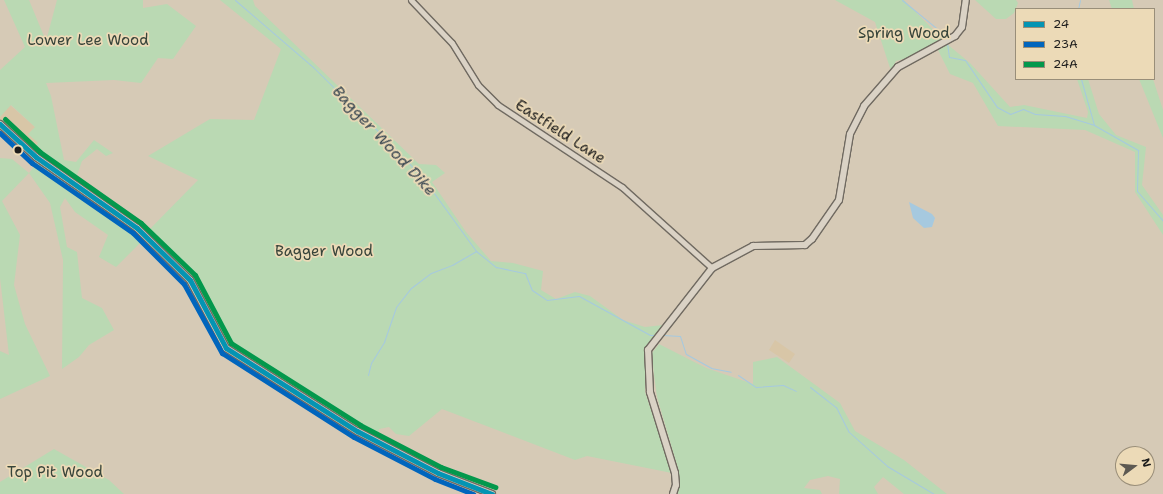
<!DOCTYPE html>
<style>
body{margin:0}
#map{position:relative;width:1163px;height:494px;overflow:hidden;background:#d6cab6;font-family:"Shantell Sans",sans-serif}
div>[style]{position:absolute}
[style*='--x']{left:calc(var(--x)*1px);top:calc(var(--y)*1px);width:calc(var(--w)*1px);rotate:calc(var(--a)*1deg)}
.built>*{inset:0;background:#d8c6a7}
.green>*{inset:0;background:#bad9b3}
.water>*{inset:0;background:#a6c9df}
.stream>*{height:1px;margin:-0.5px;padding:0 0.5px;transform-origin:0.5px;border-radius:0.5px;background:#a6c9df}
.roads{filter:drop-shadow(1px 0 #706a61) drop-shadow(-1px 0 #706a61) drop-shadow(0 1px #706a61) drop-shadow(0 -1px #706a61)}
.minor>*{height:5px;margin:-2.5px;padding:0 2.5px;transform-origin:2.5px;border-radius:2.5px;background:#dad2c5}
.tertiary>*{height:6px;margin:-3px;padding:0 3px;transform-origin:3px;border-radius:3px;background:#dad2c5}
.bus-1>*{height:5px;margin:-2.5px;padding:0 2.5px;transform-origin:2.5px;border-radius:2.5px;background:#0494b3}
.bus-2>*{height:5px;margin:-2.5px;padding:0 2.5px;transform-origin:2.5px;border-radius:2.5px;background:#0065bd}
.bus-3>*{height:5px;margin:-2.5px;padding:0 2.5px;transform-origin:2.5px;border-radius:2.5px;background:#03984c}
.dots>*{width:11px;height:11px;translate:-50% -50%;box-sizing:border-box;border:2px solid #ecdab7;border-radius:50%}
span{translate:-50% -50%;white-space:nowrap;text-align:center;line-height:1.15;-webkit-text-stroke:3.5px #ecdab7;paint-order:stroke}
.park-label{font-size:15px;color:#37443a}
.street-label{font-size:15px;color:#1c1c1c}
.water-label{font-size:16px;color:#394751;font-style:italic}
.legend{position:absolute;left:1015px;top:8px;width:140px;height:72px;box-sizing:border-box;background:#ecdab7;border:1px solid #998e79;margin:0;padding:5px 7px;list-style:none;font-size:12px;color:#1c1c1c}
.legend li{display:flex;align-items:center;gap:8px;height:20px}
.legend b{width:20px;border:1px solid #998e79}
.north{position:absolute;left:1115px;top:446px;width:40px;height:40px;box-sizing:border-box;background:#ecdab7;border:1px solid #998e79;border-radius:50%;rotate:74deg;font-size:11px;font-weight:700;line-height:16px;text-align:center;color:#1c1c1c}
.north::after{content:'';display:block;margin:auto;width:14px;height:18px;background:#5d5952;clip-path:polygon(50% 0,100% 100%,50% 72%,0 100%)}
</style>
<div id="map">
<div class="built">
<i style="clip-path:polygon(10px 105px,35px 127px,38px 143px,33px 150px,0 121px,0 117px)"></i>
<i style="clip-path:polygon(775px 340px,795px 354px,789px 363px,769px 350px)"></i>
</div>
<div class="green">
<i style="clip-path:polygon(4px 0,29px 0,46px 41px,57px 0,143px 0,143px 8px,167px 4px,196px 26px,173px 59px,158px 58px,141px 83px,114px 80px,46px 83px,51px 96px,64px 160px,76px 162px,94px 140px,113px 153px,106px 156px,97px 149px,82px 161px,73px 187px,136px 229px,142px 241px,116px 267px,99px 257px,108px 235px,75px 212px,65px 198px,60px 207px,67px 247px,77px 252px,82px 298px,102px 308px,114px 330px,89px 345px,79px 357px,62px 369px,63px 260px,50px 203px,29px 173px,2px 201px,20px 235px,14px 285px,25px 324px,50px 376px,0 399px,0 351px,9px 355px,0 278px,0 158px,12px 159px,29px 173px,38px 162px,46px 166px,49px 162px,33px 150px,38px 143px,28px 134px,35px 127px,11px 105px,0 117px,0 70px,25px 47px)"></i>
<i style="clip-path:polygon(220px 0,253px 0,255px 6px,419px 164px,436px 165px,445px 173px,432px 182px,466px 232px,491px 261px,513px 263px,543px 271px,541px 290px,556px 299px,575px 292px,590px 296px,623px 320px,645px 327px,663px 325px,646px 349px,645px 392px,672px 473px,587px 456px,575px 460px,442px 409px,409px 436px,396px 434px,389px 427px,379px 429px,379px 437px,359px 429px,230px 347px,194px 278px,145px 234px,198px 180px,148px 156px,210px 119px,254px 120px,281px 49px)"></i>
<i style="clip-path:polygon(835px 0,904px 0,943px 40px,911px 57px,896px 61px,891px 71px,875px 22px)"></i>
<i style="clip-path:polygon(975px 0,1016px 0,1018px 3px,1014px 13px,1006px 19px,996px 19px)"></i>
<i style="clip-path:polygon(1109px 0,1132px 0,1134px 9px,1112px 9px)"></i>
<i style="clip-path:polygon(947px 44px,970px 63px,1010px 107px,1024px 105px,1087px 118px,1088px 112px,1077px 79px,1088px 79px,1099px 114px,1116px 135px,1146px 147px,1142px 185px,1163px 215px,1163px 235px,1135px 192px,1135px 152px,1085px 130px,998px 126px,973px 83px,950px 74px,937px 48px)"></i>
<i style="clip-path:polygon(1139px 79px,1153px 79px,1163px 110px,1163px 138px)"></i>
<i style="clip-path:polygon(659px 344px,706px 368px,753px 384px,753px 362px,777px 357px,840px 403px,855px 431px,904px 460px,947px 494px,904px 494px,883px 477px,874px 487px,878px 494px,839px 494px,840px 479px,828px 476px,810px 480px,804px 488px,820px 490px,822px 494px,678px 494px,679px 472px,657px 397px,654px 375px,652px 353px)"></i>
<i style="clip-path:polygon(54px 449px,109px 480px,124px 494px,0 494px,0 482px)"></i>
</div>
<div class="water">
<i style="clip-path:polygon(909px 202px,932px 214px,935px 218px,932px 227px,924px 228px,913px 218px)"></i>
</div>
<div class="stream">
<i style="--x:235;--y:0;--w:103;--a:40.7"></i>
<i style="--x:313;--y:67;--w:97;--a:44.6"></i>
<i style="--x:382;--y:135;--w:59;--a:46.4"></i>
<i style="--x:423;--y:178;--w:90;--a:54"></i>
<i style="--x:476;--y:251;--w:26;--a:39"></i>
<i style="--x:496;--y:267;--w:30;--a:12"></i>
<i style="--x:525;--y:273;--w:18;--a:68"></i>
<i style="--x:532;--y:290;--w:18;--a:34"></i>
<i style="--x:547;--y:300;--w:32;--a:-7"></i>
<i style="--x:579;--y:296;--w:81;--a:28.8"></i>
<i style="--x:650;--y:335;--w:6;--a:0"></i>
<i style="--x:902;--y:0;--w:50;--a:39.4"></i>
<i style="--x:941;--y:32;--w:4;--a:14"></i>
<i style="--x:945;--y:33;--w:4;--a:76"></i>
<i style="--x:1078;--y:9;--w:9;--a:-77"></i>
<i style="--x:947;--y:43;--w:14;--a:82"></i>
<i style="--x:949;--y:57;--w:16;--a:11"></i>
<i style="--x:965;--y:60;--w:57;--a:55.8"></i>
<i style="--x:997;--y:107;--w:15;--a:28"></i>
<i style="--x:1010;--y:114;--w:14;--a:-21"></i>
<i style="--x:1023;--y:109;--w:13;--a:23"></i>
<i style="--x:1035;--y:114;--w:30;--a:4"></i>
<i style="--x:1065;--y:116;--w:30;--a:17"></i>
<i style="--x:1081;--y:79;--w:48;--a:74.2"></i>
<i style="--x:1094;--y:125;--w:51;--a:29.6"></i>
<i style="--x:1138;--y:150;--w:41;--a:91.4"></i>
<i style="--x:1137;--y:191;--w:40;--a:49"></i>
<i style="--x:663;--y:335;--w:17;--a:3"></i>
<i style="--x:680;--y:336;--w:19;--a:72"></i>
<i style="--x:686;--y:354;--w:29;--a:29"></i>
<i style="--x:711;--y:368;--w:20;--a:11"></i>
<i style="--x:368;--y:375;--w:12;--a:-76"></i>
<i style="--x:371;--y:363;--w:25;--a:-58"></i>
<i style="--x:384;--y:342;--w:37;--a:-71"></i>
<i style="--x:396;--y:307;--w:24;--a:-52"></i>
<i style="--x:411;--y:288;--w:25;--a:-37"></i>
<i style="--x:431;--y:273;--w:22;--a:-21"></i>
<i style="--x:452;--y:265;--w:28;--a:-30"></i>
<i style="--x:738;--y:375;--w:22;--a:34"></i>
<i style="--x:756;--y:387;--w:27;--a:-4"></i>
<i style="--x:783;--y:385;--w:14;--a:25"></i>
<i style="--x:810;--y:387;--w:33;--a:38"></i>
<i style="--x:836;--y:407;--w:28;--a:63"></i>
<i style="--x:849;--y:432;--w:51;--a:41.8"></i>
<i style="--x:887;--y:466;--w:55;--a:30.8"></i>
</div>
<div class="roads">
<div class="minor">
<i style="--x:411;--y:0;--w:59;--a:46.4"></i>
<i style="--x:452;--y:43;--w:49;--a:58.2"></i>
<i style="--x:478;--y:85;--w:28;--a:45"></i>
<i style="--x:498;--y:105;--w:149;--a:33.5"></i>
<i style="--x:622;--y:187;--w:121;--a:42"></i>
</div>
<div class="tertiary">
<i style="--x:0;--y:124;--w:49;--a:42.5"></i>
<i style="--x:36;--y:157;--w:123;--a:35.1"></i>
<i style="--x:137;--y:228;--w:74;--a:44.5"></i>
<i style="--x:190;--y:280;--w:77;--a:62.1"></i>
<i style="--x:226;--y:348;--w:155;--a:32.4"></i>
<i style="--x:357;--y:431;--w:91;--a:27.4"></i>
<i style="--x:438;--y:473;--w:58;--a:21.3"></i>
<i style="--x:673;--y:494;--w:9;--a:-72"></i>
<i style="--x:676;--y:485;--w:12;--a:-95"></i>
<i style="--x:675;--y:473;--w:85;--a:-107.2"></i>
<i style="--x:650;--y:392;--w:42;--a:-92.7"></i>
<i style="--x:648;--y:350;--w:104;--a:-52"></i>
<i style="--x:712;--y:268;--w:47;--a:-28.2"></i>
<i style="--x:753;--y:246;--w:52;--a:-1.1"></i>
<i style="--x:805;--y:245;--w:9;--a:-41"></i>
<i style="--x:812;--y:239;--w:47;--a:-55.3"></i>
<i style="--x:839;--y:200;--w:67;--a:-80.5"></i>
<i style="--x:850;--y:134;--w:31;--a:-63"></i>
<i style="--x:864;--y:106;--w:52;--a:-48.9"></i>
<i style="--x:898;--y:67;--w:65;--a:-28.5"></i>
<i style="--x:955;--y:36;--w:11;--a:-52"></i>
<i style="--x:962;--y:27;--w:27;--a:-82"></i>
</div>
</div>
<div class="bus-1">
<i style="--x:0;--y:124;--w:49;--a:42.5"></i>
<i style="--x:36;--y:157;--w:123;--a:35.1"></i>
<i style="--x:137;--y:228;--w:74;--a:44.5"></i>
<i style="--x:190;--y:280;--w:77;--a:62.1"></i>
<i style="--x:226;--y:348;--w:155;--a:32.4"></i>
<i style="--x:357;--y:431;--w:91;--a:27.4"></i>
<i style="--x:438;--y:473;--w:58;--a:21.3"></i>
</div>
<div class="bus-2">
<i style="--x:0;--y:133;--w:44;--a:43.2"></i>
<i style="--x:32;--y:163;--w:123;--a:34.7"></i>
<i style="--x:133;--y:233;--w:72;--a:45"></i>
<i style="--x:184;--y:284;--w:79;--a:61.2"></i>
<i style="--x:222;--y:353;--w:156;--a:32.5"></i>
<i style="--x:354;--y:437;--w:91;--a:27.4"></i>
<i style="--x:435;--y:479;--w:41;--a:21.5"></i>
</div>
<div class="bus-3">
<i style="--x:5;--y:119;--w:48;--a:43.3"></i>
<i style="--x:40;--y:152;--w:123;--a:35.1"></i>
<i style="--x:141;--y:223;--w:75;--a:43.9"></i>
<i style="--x:195;--y:275;--w:77;--a:62.1"></i>
<i style="--x:231;--y:343;--w:153;--a:32.4"></i>
<i style="--x:360;--y:425;--w:91;--a:27.4"></i>
<i style="--x:441;--y:467;--w:58;--a:20.3"></i>
</div>
<div class="dots">
<i style="left:18px;top:150px;background:#1c1c1c"></i>
</div>
<div class="park-label">
<span style="left:904px;top:34px">Spring Wood</span>
<span style="left:88px;top:41px">Lower Lee Wood</span>
<span style="left:324px;top:252px">Bagger Wood</span>
<span style="left:55px;top:473px">Top Pit Wood</span>
</div>
<div class="street-label">
<span style="left:560px;top:132px;rotate:33deg">Eastfield Lane</span>
</div>
<div class="water-label">
<span style="left:384px;top:141px;rotate:47deg">Bagger Wood Dike</span>
</div>
<ul class="legend">
<li><b style="height:5px;background:#0494b3"></b>24</li>
<li><b style="height:5px;background:#0065bd"></b>23A</li>
<li><b style="height:5px;background:#03984c"></b>24A</li>
</ul>
<div class="north">N</div>
</div>
